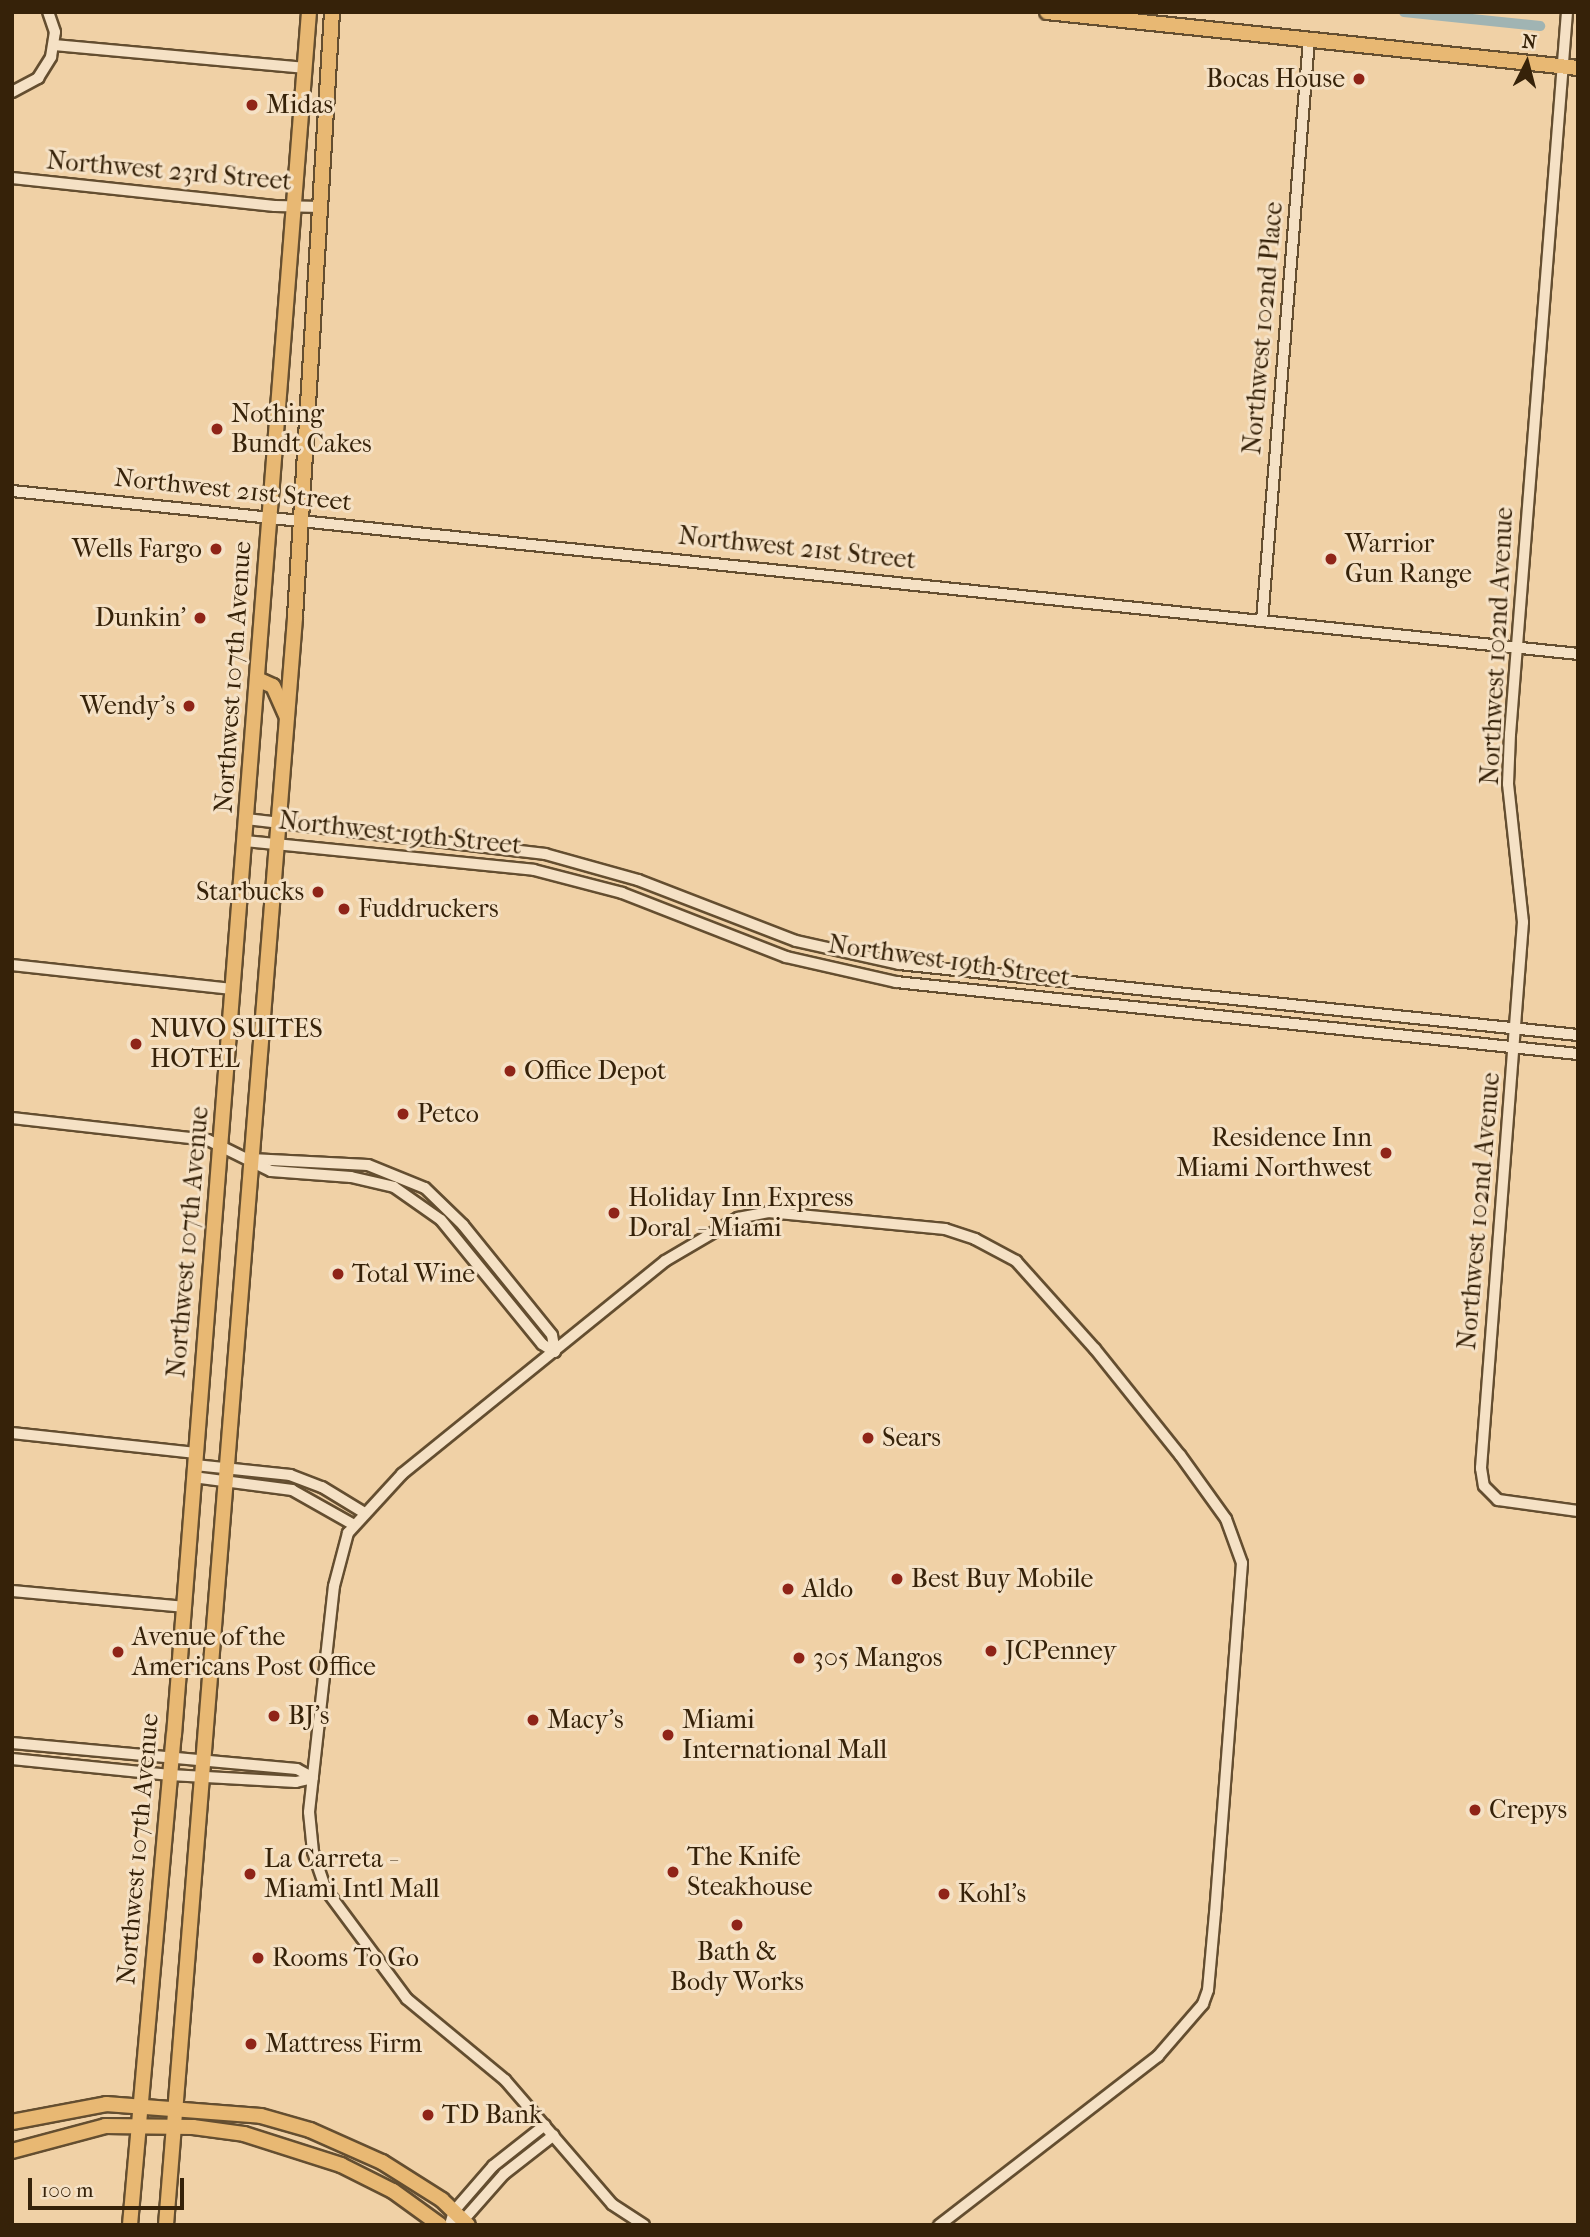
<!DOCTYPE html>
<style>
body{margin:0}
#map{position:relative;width:1590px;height:2237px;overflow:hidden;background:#f0d1a6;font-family:"IM FELL French Canon",serif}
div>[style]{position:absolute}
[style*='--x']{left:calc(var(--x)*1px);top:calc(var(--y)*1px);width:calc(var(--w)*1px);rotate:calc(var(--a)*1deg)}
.canal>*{height:10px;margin:-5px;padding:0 5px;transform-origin:5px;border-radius:5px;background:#a0b4b3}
.roads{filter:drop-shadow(2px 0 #644e30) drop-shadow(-2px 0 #644e30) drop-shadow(0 2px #644e30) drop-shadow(0 -2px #644e30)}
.minor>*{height:10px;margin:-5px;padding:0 5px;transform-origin:5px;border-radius:5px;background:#f5e1c5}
.major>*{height:14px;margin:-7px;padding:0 7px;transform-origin:7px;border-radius:7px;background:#e8b873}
.dots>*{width:19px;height:19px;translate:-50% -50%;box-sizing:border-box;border:4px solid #f5e1c5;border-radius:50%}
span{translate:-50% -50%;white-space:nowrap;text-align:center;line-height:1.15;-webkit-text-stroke:6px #f5e1c5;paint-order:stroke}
.poi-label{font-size:26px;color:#362209}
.right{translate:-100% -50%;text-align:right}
.left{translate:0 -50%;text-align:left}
.street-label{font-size:26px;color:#362209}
.frame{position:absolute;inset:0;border:14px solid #362209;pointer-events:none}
.north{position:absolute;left:1492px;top:28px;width:70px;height:70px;-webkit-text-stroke:5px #f5e1c5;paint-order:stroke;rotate:6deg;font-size:19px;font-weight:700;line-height:28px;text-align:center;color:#362209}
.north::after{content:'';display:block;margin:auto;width:24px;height:32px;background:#362209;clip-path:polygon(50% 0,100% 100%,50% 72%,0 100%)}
.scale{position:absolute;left:28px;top:2178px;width:156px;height:32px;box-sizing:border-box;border:4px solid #362209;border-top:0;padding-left:9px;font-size:21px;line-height:24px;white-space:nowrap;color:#362209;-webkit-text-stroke:5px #f5e1c5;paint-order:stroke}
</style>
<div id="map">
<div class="canal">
<i style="--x:1404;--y:12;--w:137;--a:5.9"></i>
</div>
<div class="roads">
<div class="minor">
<i style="--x:1567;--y:12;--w:724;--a:94.51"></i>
<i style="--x:1510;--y:734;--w:50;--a:92.3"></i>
<i style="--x:1508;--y:784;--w:139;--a:83.8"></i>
<i style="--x:1523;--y:922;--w:548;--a:94.4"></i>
<i style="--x:1481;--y:1468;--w:18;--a:81"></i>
<i style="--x:1484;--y:1486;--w:20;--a:45"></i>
<i style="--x:1498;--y:1500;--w:81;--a:7.8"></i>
<i style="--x:54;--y:45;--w:253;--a:5.2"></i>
<i style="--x:12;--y:92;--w:30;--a:-28"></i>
<i style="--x:38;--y:78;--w:25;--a:-58"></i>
<i style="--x:51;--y:57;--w:25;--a:-81"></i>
<i style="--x:55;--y:32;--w:21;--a:-109"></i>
<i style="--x:12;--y:178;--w:264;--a:6.1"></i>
<i style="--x:275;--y:206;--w:47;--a:1.2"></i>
<i style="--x:12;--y:491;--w:1574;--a:5.94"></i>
<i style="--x:1262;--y:621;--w:584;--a:-85.38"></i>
<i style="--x:247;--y:819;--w:300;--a:6.7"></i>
<i style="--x:545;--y:854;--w:97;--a:15.6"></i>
<i style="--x:638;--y:880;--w:169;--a:21.1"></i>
<i style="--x:796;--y:941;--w:106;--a:12.6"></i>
<i style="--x:899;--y:964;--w:683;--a:5.97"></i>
<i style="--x:245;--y:841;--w:290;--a:5.7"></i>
<i style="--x:534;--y:870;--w:91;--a:14.6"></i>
<i style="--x:622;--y:893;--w:176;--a:21.3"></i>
<i style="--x:786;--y:957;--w:113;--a:12.8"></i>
<i style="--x:896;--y:982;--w:686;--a:6.03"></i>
<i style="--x:12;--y:965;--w:221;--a:6.2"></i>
<i style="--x:12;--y:1118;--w:197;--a:6.4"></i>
<i style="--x:208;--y:1140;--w:70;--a:26.2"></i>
<i style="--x:271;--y:1171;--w:80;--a:4.3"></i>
<i style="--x:351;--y:1177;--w:44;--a:13.1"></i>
<i style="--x:394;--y:1187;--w:57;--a:35.1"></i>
<i style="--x:441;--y:1220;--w:160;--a:50.8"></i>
<i style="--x:542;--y:1344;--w:15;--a:32"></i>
<i style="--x:251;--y:1159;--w:117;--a:2.9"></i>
<i style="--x:368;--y:1165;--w:61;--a:22"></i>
<i style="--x:425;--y:1188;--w:53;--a:44.2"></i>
<i style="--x:463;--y:1225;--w:141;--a:51"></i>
<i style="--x:552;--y:1335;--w:17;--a:80"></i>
<i style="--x:12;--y:1433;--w:185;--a:6.2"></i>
<i style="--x:195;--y:1465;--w:96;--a:6"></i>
<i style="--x:290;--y:1475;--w:34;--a:21"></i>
<i style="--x:322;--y:1487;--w:48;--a:31.4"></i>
<i style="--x:193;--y:1477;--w:100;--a:7.5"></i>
<i style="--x:292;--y:1490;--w:71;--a:29.4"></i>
<i style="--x:12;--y:1591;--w:172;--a:5.3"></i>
<i style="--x:12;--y:1743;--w:286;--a:5.2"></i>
<i style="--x:297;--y:1769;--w:18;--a:29"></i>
<i style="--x:12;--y:1759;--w:159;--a:5.8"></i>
<i style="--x:170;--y:1775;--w:126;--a:3.2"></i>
<i style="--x:296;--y:1782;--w:17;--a:-13"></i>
<i style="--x:450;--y:2225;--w:15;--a:-74"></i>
<i style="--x:454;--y:2211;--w:60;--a:-49.1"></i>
<i style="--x:493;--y:2166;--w:66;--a:-38.3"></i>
<i style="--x:459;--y:2225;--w:68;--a:-48.6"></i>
<i style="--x:504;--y:2174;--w:63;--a:-38"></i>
<i style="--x:644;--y:2225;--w:38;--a:-147"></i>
<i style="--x:612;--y:2204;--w:164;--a:-130.8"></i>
<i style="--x:505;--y:2080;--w:127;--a:-140.4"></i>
<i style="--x:407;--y:1999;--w:136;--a:-126.6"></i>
<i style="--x:326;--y:1890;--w:40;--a:-108.9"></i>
<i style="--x:313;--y:1852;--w:40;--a:-95.7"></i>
<i style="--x:309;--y:1812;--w:227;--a:-83.7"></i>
<i style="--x:334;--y:1586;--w:55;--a:-75.2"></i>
<i style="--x:348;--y:1533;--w:80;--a:-47.5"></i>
<i style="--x:402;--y:1474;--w:338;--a:-39"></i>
<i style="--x:665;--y:1261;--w:85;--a:-30.5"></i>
<i style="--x:738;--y:1218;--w:31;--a:-11"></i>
<i style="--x:768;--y:1212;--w:178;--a:5.5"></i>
<i style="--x:945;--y:1229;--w:32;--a:18"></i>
<i style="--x:975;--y:1239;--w:47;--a:28.2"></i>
<i style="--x:1016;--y:1261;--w:118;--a:48.1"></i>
<i style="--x:1095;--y:1349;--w:136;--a:51.3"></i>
<i style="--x:1180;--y:1455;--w:79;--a:54.3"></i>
<i style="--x:1226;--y:1519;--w:47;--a:70"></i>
<i style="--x:1242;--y:1563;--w:351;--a:94.4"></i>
<i style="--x:1215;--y:1913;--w:77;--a:95.2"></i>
<i style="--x:1208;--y:1990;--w:15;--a:110"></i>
<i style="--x:1203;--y:2004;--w:69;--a:130.9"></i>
<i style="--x:1158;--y:2056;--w:277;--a:142.3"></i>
</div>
<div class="major">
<i style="--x:1047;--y:12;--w:534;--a:6.02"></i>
<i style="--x:257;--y:679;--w:17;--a:24"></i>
<i style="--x:273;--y:686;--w:34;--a:66"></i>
<i style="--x:12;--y:2122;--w:96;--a:-10.8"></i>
<i style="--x:106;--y:2104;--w:155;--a:4.4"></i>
<i style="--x:261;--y:2116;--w:51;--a:15.9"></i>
<i style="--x:310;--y:2130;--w:79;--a:24"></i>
<i style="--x:382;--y:2162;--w:71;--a:32.3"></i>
<i style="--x:442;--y:2200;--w:36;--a:44"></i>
<i style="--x:12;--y:2151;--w:96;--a:-15"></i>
<i style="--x:105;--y:2126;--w:88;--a:0.7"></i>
<i style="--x:193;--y:2127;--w:51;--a:7.8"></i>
<i style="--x:244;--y:2134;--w:102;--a:17.7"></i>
<i style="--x:341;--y:2165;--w:58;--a:26.6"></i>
<i style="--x:393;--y:2191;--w:58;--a:35.9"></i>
<i style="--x:130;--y:2225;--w:492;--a:-84.9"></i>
<i style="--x:174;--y:1735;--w:1728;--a:-85.52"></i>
<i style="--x:166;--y:2225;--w:1613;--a:-85.41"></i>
<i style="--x:295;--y:617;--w:606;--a:-86.5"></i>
</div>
</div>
<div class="dots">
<i style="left:1359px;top:79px;background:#8f2418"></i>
<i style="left:252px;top:105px;background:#8f2418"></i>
<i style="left:217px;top:429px;background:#8f2418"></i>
<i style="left:216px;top:549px;background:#8f2418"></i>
<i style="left:1331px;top:559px;background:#8f2418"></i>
<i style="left:200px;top:618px;background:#8f2418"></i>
<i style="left:189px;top:706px;background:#8f2418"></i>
<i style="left:318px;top:892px;background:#8f2418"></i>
<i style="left:344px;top:909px;background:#8f2418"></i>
<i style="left:136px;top:1044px;background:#8f2418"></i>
<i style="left:510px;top:1071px;background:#8f2418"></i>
<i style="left:403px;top:1114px;background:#8f2418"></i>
<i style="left:1386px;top:1153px;background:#8f2418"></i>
<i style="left:614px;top:1213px;background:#8f2418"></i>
<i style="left:338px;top:1274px;background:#8f2418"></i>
<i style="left:868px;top:1438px;background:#8f2418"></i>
<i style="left:897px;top:1579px;background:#8f2418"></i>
<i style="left:788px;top:1589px;background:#8f2418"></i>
<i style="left:991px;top:1651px;background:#8f2418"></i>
<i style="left:118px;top:1652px;background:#8f2418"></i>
<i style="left:799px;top:1658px;background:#8f2418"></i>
<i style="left:274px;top:1716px;background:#8f2418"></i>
<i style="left:533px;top:1720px;background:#8f2418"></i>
<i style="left:668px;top:1735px;background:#8f2418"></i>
<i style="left:1475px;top:1810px;background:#8f2418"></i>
<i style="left:673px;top:1872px;background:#8f2418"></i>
<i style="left:250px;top:1874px;background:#8f2418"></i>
<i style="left:944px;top:1894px;background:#8f2418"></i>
<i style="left:737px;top:1925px;background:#8f2418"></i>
<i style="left:258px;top:1958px;background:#8f2418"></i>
<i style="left:251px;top:2044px;background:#8f2418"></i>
<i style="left:428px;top:2115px;background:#8f2418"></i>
</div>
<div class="poi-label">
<span class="right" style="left:1345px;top:79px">Bocas House</span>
<span class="left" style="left:266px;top:105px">Midas</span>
<span class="left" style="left:231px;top:429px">Nothing<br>Bundt Cakes</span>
<span class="left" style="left:1345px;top:559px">Warrior<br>Gun Range</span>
<span class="right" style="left:202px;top:549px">Wells Fargo</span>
<span class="right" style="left:186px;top:618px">Dunkin'</span>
<span class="right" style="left:175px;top:706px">Wendy's</span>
<span class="right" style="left:304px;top:892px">Starbucks</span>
<span class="left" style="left:358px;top:909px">Fuddruckers</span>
<span class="left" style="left:150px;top:1044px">NUVO SUITES<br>HOTEL</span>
<span class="left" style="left:524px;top:1071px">Office Depot</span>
<span class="left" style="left:417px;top:1114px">Petco</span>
<span class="right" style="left:1372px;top:1153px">Residence Inn<br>Miami Northwest</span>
<span class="left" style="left:628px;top:1213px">Holiday Inn Express<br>Doral - Miami</span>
<span class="left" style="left:352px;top:1274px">Total Wine</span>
<span class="left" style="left:882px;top:1438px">Sears</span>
<span class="left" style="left:911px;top:1579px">Best Buy Mobile</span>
<span class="left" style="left:802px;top:1589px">Aldo</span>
<span class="left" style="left:132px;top:1652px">Avenue of the<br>Americans Post Office</span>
<span class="left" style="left:1005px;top:1651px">JCPenney</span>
<span class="left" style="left:813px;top:1658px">305 Mangos</span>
<span class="left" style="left:288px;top:1716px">BJ's</span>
<span class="left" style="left:547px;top:1720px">Macy's</span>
<span class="left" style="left:682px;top:1735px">Miami<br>International Mall</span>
<span class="left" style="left:1489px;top:1810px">Crepys</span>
<span class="left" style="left:687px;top:1872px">The Knife<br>Steakhouse</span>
<span class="left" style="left:264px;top:1874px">La Carreta -<br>Miami Intl Mall</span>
<span class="left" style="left:958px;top:1894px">Kohl's</span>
<span style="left:737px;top:1967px">Bath &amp;<br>Body Works</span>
<span class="left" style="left:272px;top:1958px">Rooms To Go</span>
<span class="left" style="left:265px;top:2044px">Mattress Firm</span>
<span class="left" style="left:442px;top:2115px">TD Bank</span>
</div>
<div class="street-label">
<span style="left:169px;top:171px;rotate:5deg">Northwest 23rd Street</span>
<span style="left:1263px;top:328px;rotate:-85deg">Northwest 102nd Place</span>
<span style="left:233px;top:490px;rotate:6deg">Northwest 21st Street</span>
<span style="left:797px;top:548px;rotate:6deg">Northwest 21st Street</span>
<span style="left:1497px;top:646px;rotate:-87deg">Northwest 102nd Avenue</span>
<span style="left:233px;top:677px;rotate:-86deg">Northwest 107th Avenue</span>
<span style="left:400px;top:833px;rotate:6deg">Northwest 19th Street</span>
<span style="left:949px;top:961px;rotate:8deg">Northwest 19th Street</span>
<span style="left:1479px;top:1211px;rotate:-85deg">Northwest 102nd Avenue</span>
<span style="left:188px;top:1242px;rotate:-85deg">Northwest 107th Avenue</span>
<span style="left:138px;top:1849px;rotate:-85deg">Northwest 107th Avenue</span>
</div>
<div class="frame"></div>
<div class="north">N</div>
<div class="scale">100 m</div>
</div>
